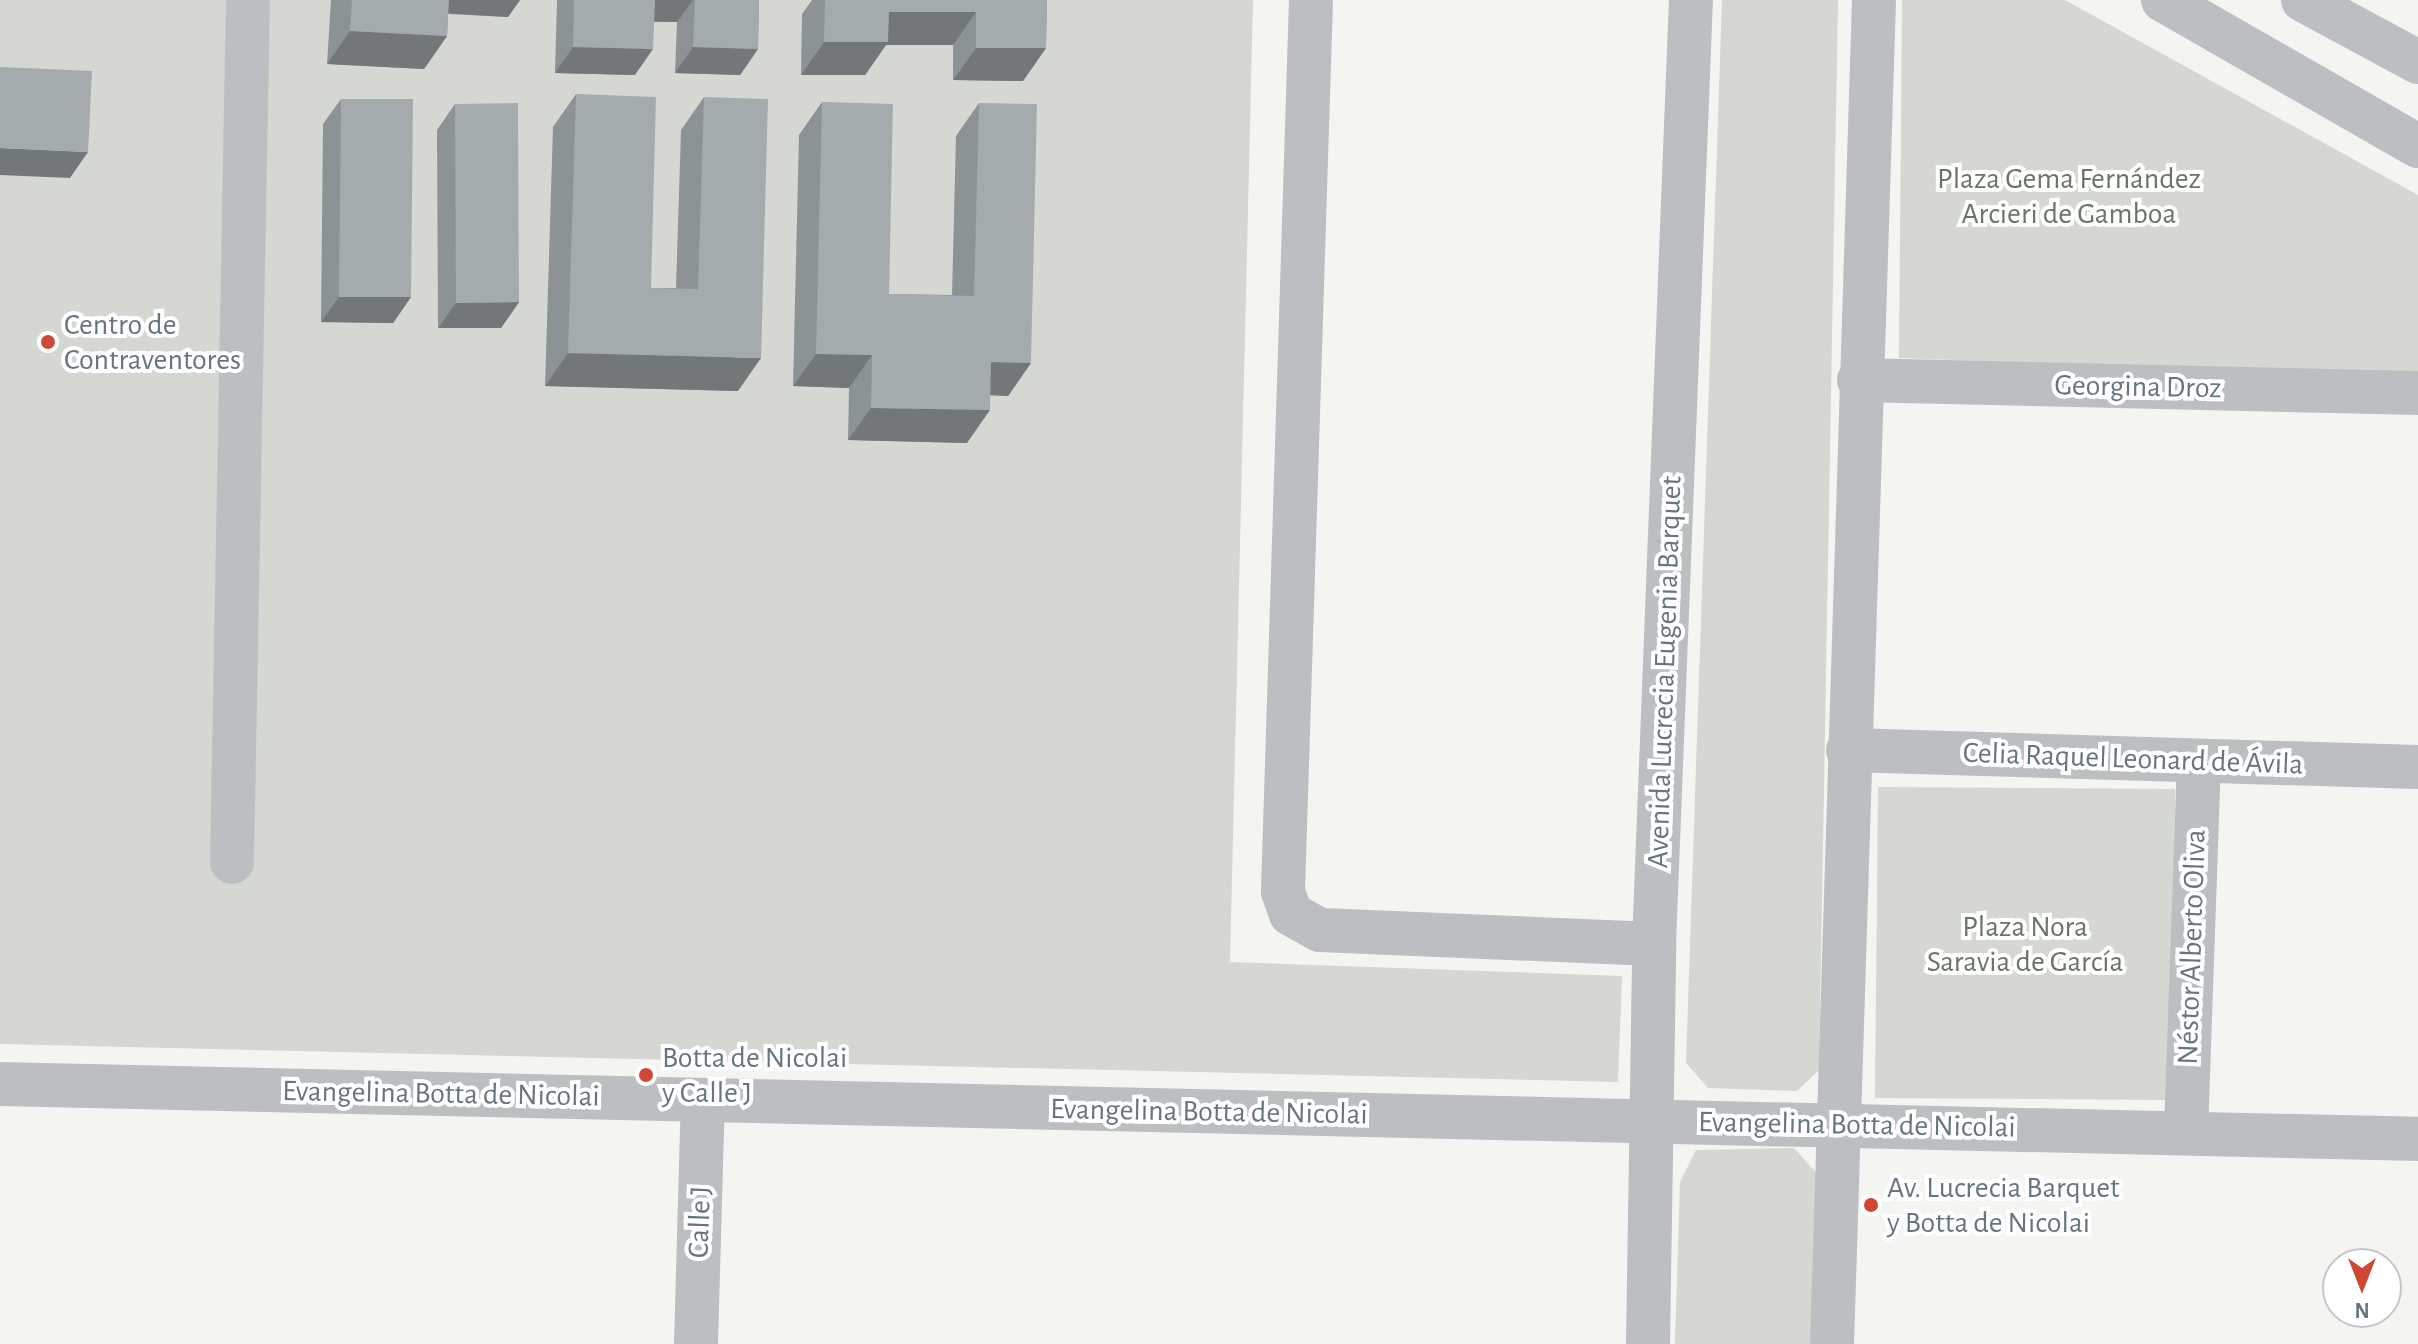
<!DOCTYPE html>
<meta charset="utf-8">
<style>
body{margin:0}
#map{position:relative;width:2418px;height:1344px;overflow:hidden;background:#f4f4f1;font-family:"Alegreya Sans",sans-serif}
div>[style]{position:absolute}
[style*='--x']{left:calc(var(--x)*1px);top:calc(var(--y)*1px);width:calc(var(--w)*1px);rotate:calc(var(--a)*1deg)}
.green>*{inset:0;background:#d4d8d0}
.minor>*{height:44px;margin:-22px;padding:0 22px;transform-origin:22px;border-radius:22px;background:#bbbfc2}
.wall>*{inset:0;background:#8c9396}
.shaded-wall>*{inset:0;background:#72787a}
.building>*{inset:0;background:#a3abaf}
.dots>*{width:22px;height:22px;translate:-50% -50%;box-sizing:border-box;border:4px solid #fff;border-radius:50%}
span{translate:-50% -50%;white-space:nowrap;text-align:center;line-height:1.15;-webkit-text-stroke:8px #fff;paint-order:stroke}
.park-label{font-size:30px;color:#6a7664}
.poi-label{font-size:30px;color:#66767e}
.left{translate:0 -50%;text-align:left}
.street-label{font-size:30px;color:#66767e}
.north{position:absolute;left:2322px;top:1248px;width:80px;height:80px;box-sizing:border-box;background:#fff;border:2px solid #c2c8cb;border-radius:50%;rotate:180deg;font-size:22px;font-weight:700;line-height:32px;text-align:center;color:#66767e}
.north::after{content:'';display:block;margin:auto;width:28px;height:36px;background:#cf4836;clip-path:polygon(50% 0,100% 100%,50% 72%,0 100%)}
</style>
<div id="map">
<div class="green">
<i style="clip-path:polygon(0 0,1253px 0,1230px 962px,1622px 976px,1618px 1082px,0 1044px)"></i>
<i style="clip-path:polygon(1722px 0,1838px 0,1819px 1070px,1797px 1091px,1708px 1088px,1686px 1063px)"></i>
<i style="clip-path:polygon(1902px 0,2065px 0,2418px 195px,2418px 376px,1899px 358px)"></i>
<i style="clip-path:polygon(1878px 787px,2175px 789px,2173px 1100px,1875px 1098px)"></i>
<i style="clip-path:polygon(1794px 1148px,1821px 1178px,1817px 1344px,1675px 1344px,1680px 1182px,1696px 1150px)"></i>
</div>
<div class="minor">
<i style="--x:1311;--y:0;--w:892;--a:91.8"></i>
<i style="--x:1283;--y:892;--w:23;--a:70"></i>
<i style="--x:1291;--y:914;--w:33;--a:29"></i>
<i style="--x:1320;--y:930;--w:334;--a:2.4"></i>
<i style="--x:2163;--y:0;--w:294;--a:29.8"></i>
<i style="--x:2303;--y:0;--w:131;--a:28.3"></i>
<i style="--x:1859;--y:380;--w:559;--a:1.33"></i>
<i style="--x:1848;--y:750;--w:570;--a:1.71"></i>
<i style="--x:232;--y:862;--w:862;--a:-88.94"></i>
<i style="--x:0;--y:1084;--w:2419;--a:1.3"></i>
<i style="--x:2186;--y:1132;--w:370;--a:-88"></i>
<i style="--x:696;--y:1344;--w:244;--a:-88.4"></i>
<i style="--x:1648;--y:1344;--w:400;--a:-89.1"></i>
<i style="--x:1654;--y:944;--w:945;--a:-87.76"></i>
<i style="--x:1832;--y:1344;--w:1345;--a:-88.21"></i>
</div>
<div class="wall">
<i style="clip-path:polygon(331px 0,520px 0,508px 17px,448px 14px,447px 36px,424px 69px,327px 64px)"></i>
<i style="clip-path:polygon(557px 0,759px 0,758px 49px,740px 75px,675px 73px,677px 22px,654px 22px,635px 75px,555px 73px)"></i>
<i style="clip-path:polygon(812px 0,1047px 0,1046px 48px,1023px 81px,953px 80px,953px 45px,886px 45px,865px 75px,801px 75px,802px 14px)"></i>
<i style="clip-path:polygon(576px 94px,651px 288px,676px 288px,681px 130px,704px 97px,738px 391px,545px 386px,553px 127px)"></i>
<i style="clip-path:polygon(341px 99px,411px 297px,393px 323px,321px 322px,323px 124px)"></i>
<i style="clip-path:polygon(822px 102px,889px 294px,952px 295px,956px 136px,979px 103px,1031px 363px,1008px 396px,990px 395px,967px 443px,848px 440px,849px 388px,793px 386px,799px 135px)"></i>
<i style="clip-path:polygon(455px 104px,519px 302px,501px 328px,438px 328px,437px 130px)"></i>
</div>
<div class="shaded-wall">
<i style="clip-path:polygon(436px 0,520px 0,508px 17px,427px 12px)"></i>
<i style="clip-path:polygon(652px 0,693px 0,677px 22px,637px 21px)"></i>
<i style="clip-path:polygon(889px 12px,976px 12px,953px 45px,886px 45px,865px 75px,801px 75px,824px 42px)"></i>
<i style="clip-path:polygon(350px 31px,447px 36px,424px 69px,327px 64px)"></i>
<i style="clip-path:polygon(573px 47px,653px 49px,635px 75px,555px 73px)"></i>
<i style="clip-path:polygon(693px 47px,758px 49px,740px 75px,675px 73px)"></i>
<i style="clip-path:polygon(976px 48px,1046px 48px,1023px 81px,953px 80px)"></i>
<i style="clip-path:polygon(0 148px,88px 152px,70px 178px,0 175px)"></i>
<i style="clip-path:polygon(339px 297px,411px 297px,393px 323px,321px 322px)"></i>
<i style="clip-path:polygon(519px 302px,501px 328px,438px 328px,456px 303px)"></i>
<i style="clip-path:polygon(568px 353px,761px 358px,738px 391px,545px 386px)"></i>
<i style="clip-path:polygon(816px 354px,872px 355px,849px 388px,793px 386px)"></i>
<i style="clip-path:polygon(991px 362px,1031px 363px,1008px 396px,968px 394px)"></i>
<i style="clip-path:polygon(871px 408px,990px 410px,967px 443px,848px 440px)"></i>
</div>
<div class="building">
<i style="clip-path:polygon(352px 0,449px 0,447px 36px,350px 31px)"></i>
<i style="clip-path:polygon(574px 0,655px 0,653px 49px,573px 47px)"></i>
<i style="clip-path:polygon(695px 0,759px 0,758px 49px,693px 47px)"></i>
<i style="clip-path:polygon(825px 0,1047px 0,1046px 48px,976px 48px,976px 12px,889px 12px,888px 42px,824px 42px)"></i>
<i style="clip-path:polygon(0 67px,92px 71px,88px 152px,0 148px)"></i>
<i style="clip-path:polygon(576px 94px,656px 97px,651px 288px,698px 289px,704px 97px,768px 99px,761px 358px,568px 353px)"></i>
<i style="clip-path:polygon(341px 99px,413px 99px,411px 297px,339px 297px)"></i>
<i style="clip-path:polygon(822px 102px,893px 104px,889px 294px,974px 296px,979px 103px,1037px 104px,1031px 363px,991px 362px,990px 410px,871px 408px,872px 355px,816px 354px)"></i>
<i style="clip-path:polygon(518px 103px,519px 302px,456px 303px,455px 104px)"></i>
</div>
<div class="dots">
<i style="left:48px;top:342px;background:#cf4836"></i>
<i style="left:646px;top:1075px;background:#cf4836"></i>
<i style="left:1871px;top:1205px;background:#cf4836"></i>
</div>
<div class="park-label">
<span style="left:2069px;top:196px">Plaza Gema Fernández<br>Arcieri de Gamboa</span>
<span style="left:2025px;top:944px">Plaza Nora<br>Saravia de García</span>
</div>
<div class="poi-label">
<span class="left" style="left:64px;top:342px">Centro de<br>Contraventores</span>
<span class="left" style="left:662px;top:1075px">Botta de Nicolai<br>y Calle J</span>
<span class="left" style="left:1887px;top:1205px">Av. Lucrecia Barquet<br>y Botta de Nicolai</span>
</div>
<div class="street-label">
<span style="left:2138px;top:387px;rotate:1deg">Georgina Droz</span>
<span style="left:1665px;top:672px;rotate:-88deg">Avenida Lucrecia Eugenia Barquet</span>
<span style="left:2133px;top:759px;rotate:2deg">Celia Raquel Leonard de Ávila</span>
<span style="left:2192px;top:947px;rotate:-88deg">Néstor Alberto Oliva</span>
<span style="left:441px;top:1094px;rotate:1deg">Evangelina Botta de Nicolai</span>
<span style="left:1209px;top:1112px;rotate:1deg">Evangelina Botta de Nicolai</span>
<span style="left:1857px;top:1125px;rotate:1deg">Evangelina Botta de Nicolai</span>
<span style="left:700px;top:1222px;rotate:-88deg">Calle J</span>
</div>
<div class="north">N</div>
</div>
